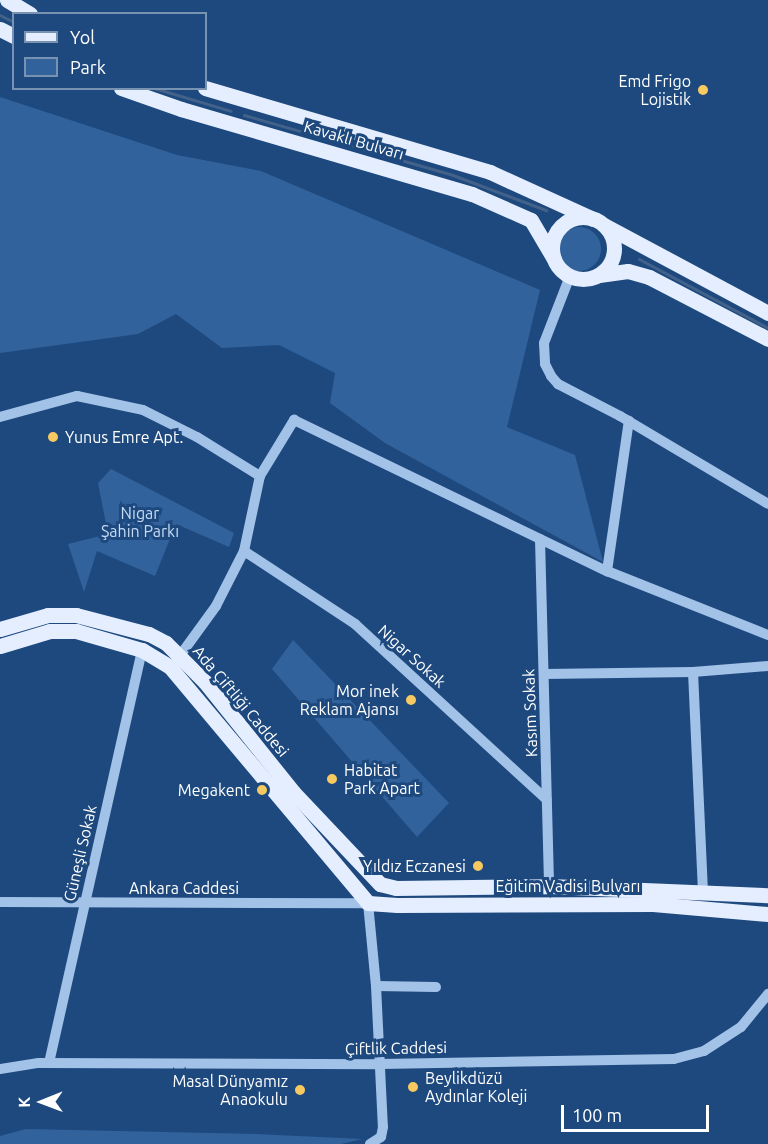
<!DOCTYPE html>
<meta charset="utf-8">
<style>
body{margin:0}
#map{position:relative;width:768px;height:1144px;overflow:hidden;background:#1e497e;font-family:Ubuntu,sans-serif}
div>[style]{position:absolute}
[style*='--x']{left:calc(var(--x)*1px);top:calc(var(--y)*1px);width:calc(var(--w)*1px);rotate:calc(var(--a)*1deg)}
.green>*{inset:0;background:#31629c}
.round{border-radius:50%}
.stream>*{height:3px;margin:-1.5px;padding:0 1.5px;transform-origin:1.5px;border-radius:1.5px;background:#426289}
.minor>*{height:10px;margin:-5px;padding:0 5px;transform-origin:5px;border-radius:5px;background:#a2c2e8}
.major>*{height:15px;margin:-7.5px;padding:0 7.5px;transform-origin:7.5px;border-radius:7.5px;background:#e4eefe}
.major>.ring{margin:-7.5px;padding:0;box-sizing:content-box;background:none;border:15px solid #e4eefe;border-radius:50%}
.dots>*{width:16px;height:16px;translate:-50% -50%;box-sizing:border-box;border:3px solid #1e497e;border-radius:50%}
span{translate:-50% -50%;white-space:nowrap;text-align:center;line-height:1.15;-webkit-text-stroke:6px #1e497e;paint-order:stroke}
.poi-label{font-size:16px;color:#fff}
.right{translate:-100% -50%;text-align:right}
.left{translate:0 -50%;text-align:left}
.street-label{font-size:16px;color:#fff}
.park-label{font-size:16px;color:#c6dcf6}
.legend{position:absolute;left:12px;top:12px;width:195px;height:78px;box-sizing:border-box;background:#1e497e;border:2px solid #7892b2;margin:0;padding:8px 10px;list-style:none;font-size:18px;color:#fff}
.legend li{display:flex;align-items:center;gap:12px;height:30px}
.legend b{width:30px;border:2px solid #7892b2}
.north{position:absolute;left:12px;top:1072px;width:60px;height:60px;-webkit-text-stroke:4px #1e497e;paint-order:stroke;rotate:269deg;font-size:16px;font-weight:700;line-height:24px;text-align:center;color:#fff}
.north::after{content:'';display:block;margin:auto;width:21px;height:27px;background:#fff;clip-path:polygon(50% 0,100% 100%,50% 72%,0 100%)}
.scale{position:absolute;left:561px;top:1105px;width:148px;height:27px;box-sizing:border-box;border:3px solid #fff;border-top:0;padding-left:8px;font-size:18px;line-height:21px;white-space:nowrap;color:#fff;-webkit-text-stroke:4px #1e497e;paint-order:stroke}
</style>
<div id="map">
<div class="green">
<i style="clip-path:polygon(0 97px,177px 155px,261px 171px,540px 290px,507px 427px,575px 455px,603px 562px,385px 443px,330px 403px,335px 373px,279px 345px,222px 348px,176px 314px,138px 334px,0 353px)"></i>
<i class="round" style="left:557px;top:227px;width:44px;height:44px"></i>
<i style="clip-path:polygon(111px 469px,234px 533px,229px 547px,176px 524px,155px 576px,97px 551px,84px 592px,68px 544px,108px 534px,98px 483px)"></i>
<i style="clip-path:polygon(293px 640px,449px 803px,417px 837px,272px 669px)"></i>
<i style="clip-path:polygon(26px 1129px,256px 1134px,362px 1139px,341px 1144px,0 1144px,0 1136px)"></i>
</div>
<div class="stream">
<i style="--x:0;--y:15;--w:16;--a:27"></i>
<i style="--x:154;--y:88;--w:80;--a:16.6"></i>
<i style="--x:244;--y:115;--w:214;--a:16"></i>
<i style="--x:450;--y:174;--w:103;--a:20.6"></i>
<i style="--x:639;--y:259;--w:146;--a:28.1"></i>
</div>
<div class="minor">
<i style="--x:570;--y:276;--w:72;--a:111.2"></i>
<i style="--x:544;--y:343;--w:21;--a:87"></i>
<i style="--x:545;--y:364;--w:13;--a:63"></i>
<i style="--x:551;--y:376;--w:11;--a:49"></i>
<i style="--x:558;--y:384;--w:70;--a:27.3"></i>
<i style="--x:620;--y:416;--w:172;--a:30.7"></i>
<i style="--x:0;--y:417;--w:80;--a:-15.3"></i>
<i style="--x:77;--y:396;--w:67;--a:12"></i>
<i style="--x:143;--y:410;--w:60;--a:26.6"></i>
<i style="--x:197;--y:437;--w:74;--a:31.8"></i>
<i style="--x:540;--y:539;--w:347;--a:88.5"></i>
<i style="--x:244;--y:551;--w:133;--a:33.3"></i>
<i style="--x:355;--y:624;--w:260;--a:42.5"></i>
<i style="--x:607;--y:571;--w:152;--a:-81.7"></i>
<i style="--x:179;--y:657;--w:63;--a:-54"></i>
<i style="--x:216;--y:606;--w:62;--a:-63"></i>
<i style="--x:244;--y:551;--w:77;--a:-78"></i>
<i style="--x:260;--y:476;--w:66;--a:-58.7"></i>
<i style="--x:294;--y:420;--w:348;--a:25.8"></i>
<i style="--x:607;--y:571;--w:173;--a:21.7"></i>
<i style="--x:693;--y:672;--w:221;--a:87.4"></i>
<i style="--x:544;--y:674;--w:149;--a:-0.8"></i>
<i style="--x:693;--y:672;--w:75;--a:-4.6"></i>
<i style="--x:0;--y:902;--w:368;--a:0.2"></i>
<i style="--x:368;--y:903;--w:83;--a:84.5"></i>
<i style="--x:376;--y:986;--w:141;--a:87.2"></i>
<i style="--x:383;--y:1127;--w:10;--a:101"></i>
<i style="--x:381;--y:1137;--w:13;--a:148"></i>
<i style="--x:376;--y:986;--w:60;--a:1"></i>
<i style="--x:49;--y:1063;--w:423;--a:-77.3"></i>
<i style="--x:0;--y:1069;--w:39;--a:-9"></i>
<i style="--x:39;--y:1063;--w:342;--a:0.2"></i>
<i style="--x:381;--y:1064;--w:293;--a:-1"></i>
<i style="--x:674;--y:1059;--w:31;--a:-15"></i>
<i style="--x:704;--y:1051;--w:44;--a:-33"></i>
<i style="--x:741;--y:1027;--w:43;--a:-50.7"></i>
</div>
<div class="major">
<i style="--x:7;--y:0;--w:27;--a:31"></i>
<i style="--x:0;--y:29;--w:16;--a:27"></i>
<i style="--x:121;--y:88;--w:64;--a:19.3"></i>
<i style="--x:181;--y:109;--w:303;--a:16.3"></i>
<i style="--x:472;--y:194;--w:64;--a:23.8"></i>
<i style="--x:531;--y:220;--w:45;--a:59.5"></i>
<i style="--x:205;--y:88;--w:297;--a:16.4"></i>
<i style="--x:490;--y:172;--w:113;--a:24.5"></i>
<i class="ring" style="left:552px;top:217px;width:47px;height:47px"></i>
<i style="--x:604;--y:225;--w:186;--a:28.2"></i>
<i style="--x:599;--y:275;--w:29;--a:-8"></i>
<i style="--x:628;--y:271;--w:22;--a:16"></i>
<i style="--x:649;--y:277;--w:134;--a:27.5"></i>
<i style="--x:0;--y:629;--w:50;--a:-16.3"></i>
<i style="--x:48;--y:615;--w:28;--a:0"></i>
<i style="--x:76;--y:615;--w:75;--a:14.6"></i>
<i style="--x:149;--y:634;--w:19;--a:28"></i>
<i style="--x:166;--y:643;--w:55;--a:45"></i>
<i style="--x:205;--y:682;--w:141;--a:51.3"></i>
<i style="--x:293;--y:792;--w:127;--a:46.6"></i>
<i style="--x:380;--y:884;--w:16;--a:14"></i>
<i style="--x:396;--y:888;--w:153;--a:-0.7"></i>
<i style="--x:549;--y:886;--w:219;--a:2.4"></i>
<i style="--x:0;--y:646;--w:52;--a:-16.7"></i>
<i style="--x:50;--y:631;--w:26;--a:0"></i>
<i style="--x:76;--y:631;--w:69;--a:16.1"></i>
<i style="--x:142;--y:650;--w:33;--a:31"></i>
<i style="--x:170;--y:667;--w:308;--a:50"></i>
<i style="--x:368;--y:903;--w:29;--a:4"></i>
<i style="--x:397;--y:905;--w:256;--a:-0.2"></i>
<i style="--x:653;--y:904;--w:115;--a:5"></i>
</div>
<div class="dots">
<i style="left:703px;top:90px;background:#f6ca61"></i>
<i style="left:53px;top:437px;background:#f6ca61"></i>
<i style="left:411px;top:700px;background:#f6ca61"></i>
<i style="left:332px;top:779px;background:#f6ca61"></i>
<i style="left:262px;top:790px;background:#f6ca61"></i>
<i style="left:478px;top:866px;background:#f6ca61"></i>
<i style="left:413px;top:1087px;background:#f6ca61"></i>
<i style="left:300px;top:1090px;background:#f6ca61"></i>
</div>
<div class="poi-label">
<span class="right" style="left:691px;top:90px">Emd Frigo<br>Lojistik</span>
<span class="left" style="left:65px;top:437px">Yunus Emre Apt.</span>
<span class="right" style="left:399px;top:700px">Mor inek<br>Reklam Ajansı</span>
<span class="left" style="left:344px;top:779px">Habitat<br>Park Apart</span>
<span class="right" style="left:250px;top:790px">Megakent</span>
<span class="right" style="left:466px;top:866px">Yıldız Eczanesi</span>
<span class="left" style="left:425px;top:1087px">Beylikdüzü<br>Aydınlar Koleji</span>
<span class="right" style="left:288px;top:1090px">Masal Dünyamız<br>Anaokulu</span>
</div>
<div class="street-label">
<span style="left:354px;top:140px;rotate:16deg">Kavaklı Bulvarı</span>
<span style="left:412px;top:656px;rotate:42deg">Nigar Sokak</span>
<span style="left:241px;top:701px;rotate:50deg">Ada Çiftliği Caddesi</span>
<span style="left:530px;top:713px;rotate:-92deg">Kasım Sokak</span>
<span style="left:80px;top:853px;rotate:-77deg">Güneşli Sokak</span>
<span style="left:568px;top:886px">Eğitim Vadisi Bulvarı</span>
<span style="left:184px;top:888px">Ankara Caddesi</span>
<span style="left:396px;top:1048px;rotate:-1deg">Çiftlik Caddesi</span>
</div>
<div class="park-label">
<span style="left:140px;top:522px">Nigar<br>Şahin Parkı</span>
</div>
<ul class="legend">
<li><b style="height:8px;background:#e4eefe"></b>Yol</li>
<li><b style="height:16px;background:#31629c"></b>Park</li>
</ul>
<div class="north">K</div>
<div class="scale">100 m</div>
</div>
